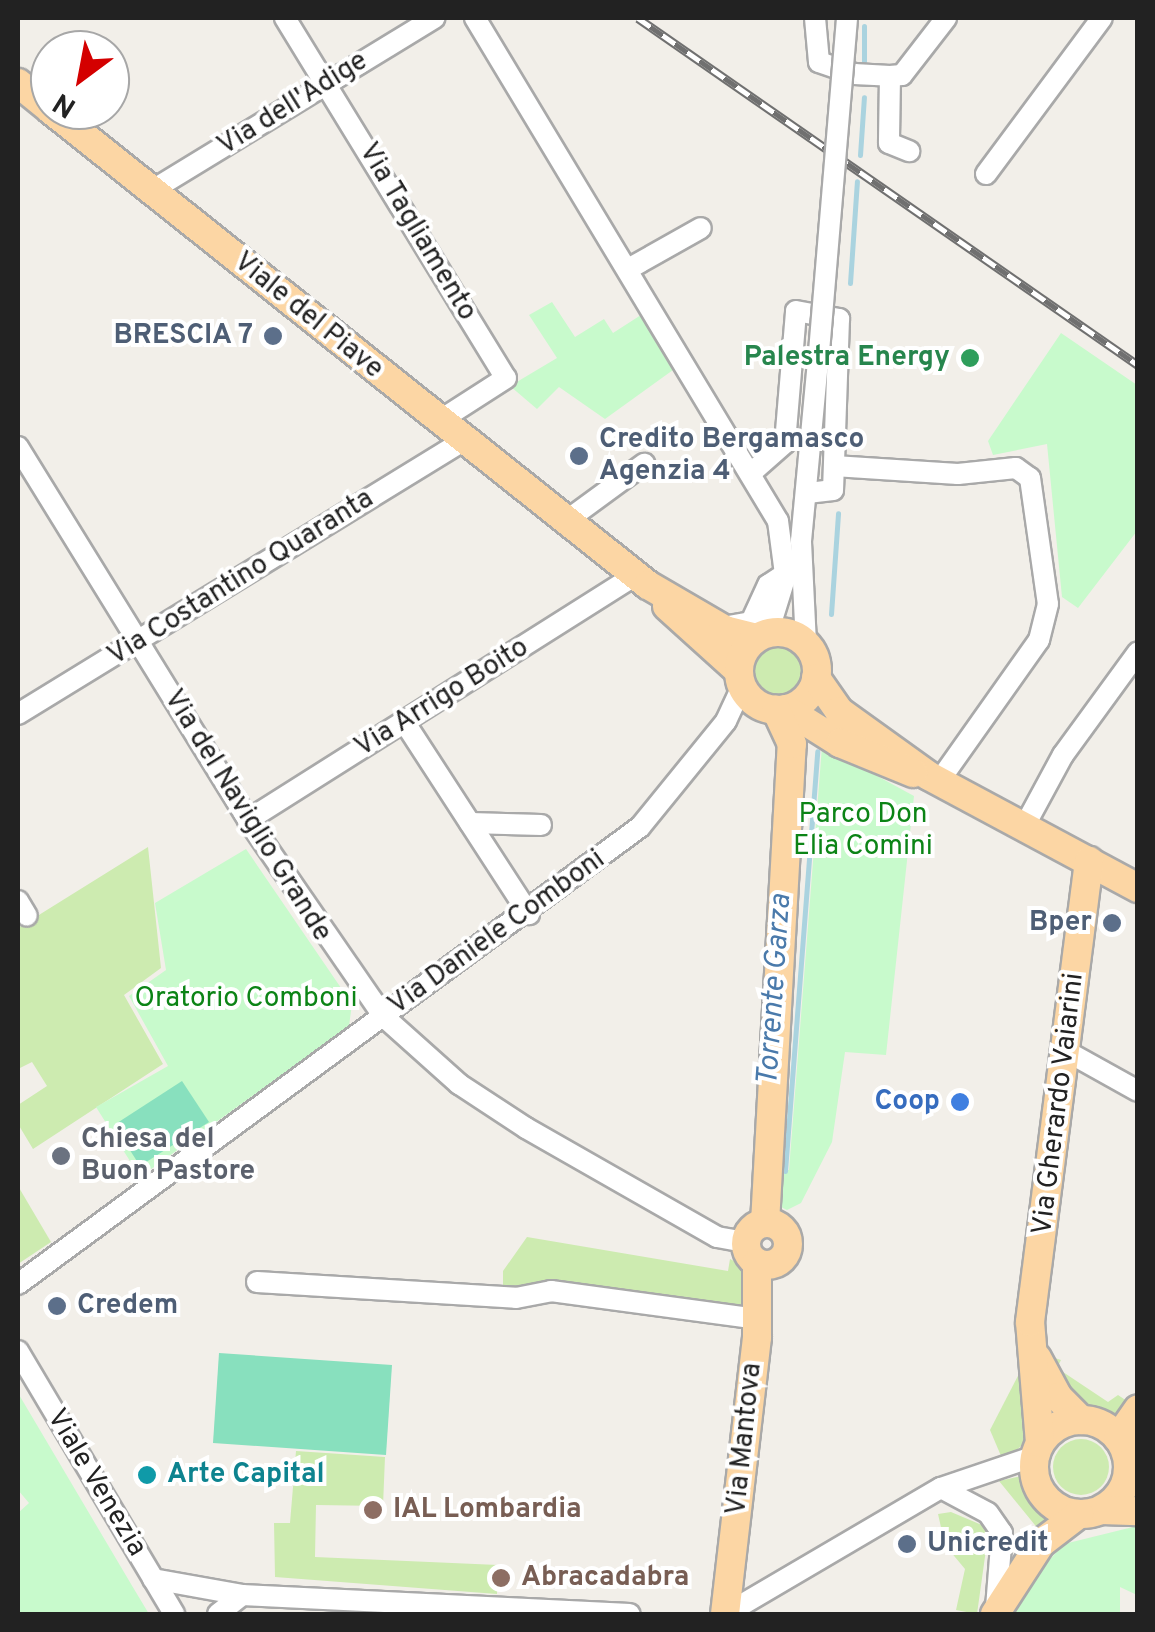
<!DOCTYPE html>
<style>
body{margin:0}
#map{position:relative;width:1155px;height:1632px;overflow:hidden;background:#f2efe9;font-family:Overpass,sans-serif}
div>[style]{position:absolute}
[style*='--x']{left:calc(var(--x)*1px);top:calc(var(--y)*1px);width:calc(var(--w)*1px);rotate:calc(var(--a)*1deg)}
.grass>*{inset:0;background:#cdebb0}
.round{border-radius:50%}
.park>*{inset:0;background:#c8facc}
.pitch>*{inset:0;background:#88e0be}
.stream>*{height:5px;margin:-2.5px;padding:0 2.5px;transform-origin:2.5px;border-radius:2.5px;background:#aad3df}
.roads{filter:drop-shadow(2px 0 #a9a9a9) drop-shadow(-2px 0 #a9a9a9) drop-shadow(0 2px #a9a9a9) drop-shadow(0 -2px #a9a9a9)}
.minor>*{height:20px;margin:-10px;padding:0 10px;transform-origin:10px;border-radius:10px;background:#fff}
.major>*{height:28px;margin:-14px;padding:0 14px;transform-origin:14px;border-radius:14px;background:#fcd6a4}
.major>.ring{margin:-14px;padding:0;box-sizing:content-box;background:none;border:28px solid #fcd6a4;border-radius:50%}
.rail>*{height:9px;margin-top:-4.5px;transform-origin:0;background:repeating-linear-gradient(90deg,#fff 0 15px,#707070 0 30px);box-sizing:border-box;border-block:2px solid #707070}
.bridges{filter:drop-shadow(2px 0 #a9a9a9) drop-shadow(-2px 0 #a9a9a9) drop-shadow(0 2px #a9a9a9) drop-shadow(0 -2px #a9a9a9)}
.minor-bridge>*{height:20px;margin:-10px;padding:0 10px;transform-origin:10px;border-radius:10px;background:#fff}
.dots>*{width:28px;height:28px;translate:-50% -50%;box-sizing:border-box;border:5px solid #fff;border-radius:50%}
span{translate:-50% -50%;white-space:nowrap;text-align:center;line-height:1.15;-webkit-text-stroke:8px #fff;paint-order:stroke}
.street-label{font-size:28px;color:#222}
.service-label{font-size:28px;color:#4e5e75;font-weight:700}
.right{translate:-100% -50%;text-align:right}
.left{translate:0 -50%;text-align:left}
.leisure-label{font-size:28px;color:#27864d;font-weight:700}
.park-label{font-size:28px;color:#0c8416}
.shop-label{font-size:28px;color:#366cbe;font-weight:700}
.worship-label{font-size:28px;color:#5b616d;font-weight:700}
.culture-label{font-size:28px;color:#0d838f;font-weight:700}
.education-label{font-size:28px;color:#785e54;font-weight:700}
.water-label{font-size:30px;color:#4a7aab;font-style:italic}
.frame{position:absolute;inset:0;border:20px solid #222;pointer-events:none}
.north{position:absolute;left:30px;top:30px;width:100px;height:100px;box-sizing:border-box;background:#fff;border:2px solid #a7a7a7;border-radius:50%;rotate:212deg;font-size:28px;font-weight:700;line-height:40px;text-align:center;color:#222}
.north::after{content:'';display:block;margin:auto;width:35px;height:45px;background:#d40000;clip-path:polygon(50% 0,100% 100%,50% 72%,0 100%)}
</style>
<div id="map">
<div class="grass">
<i class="round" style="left:752px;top:643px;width:54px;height:54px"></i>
<i style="clip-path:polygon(148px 847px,161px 968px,124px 995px,163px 1064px,33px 1149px,18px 1124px,18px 1105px,47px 1086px,32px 1062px,18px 1069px,18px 928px)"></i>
<i style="clip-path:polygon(18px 1186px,51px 1242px,18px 1264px)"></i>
<i style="clip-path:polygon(527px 1237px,728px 1271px,730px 1259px,742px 1265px,745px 1307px,503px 1292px,503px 1271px)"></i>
<i style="clip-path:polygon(1045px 1355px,1061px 1360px,1057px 1368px,1108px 1402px,1118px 1395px,1127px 1401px,1117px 1418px,1082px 1403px)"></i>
<i style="clip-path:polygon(1022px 1368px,1029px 1438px,1004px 1463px,990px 1430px)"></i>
<i class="round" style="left:1053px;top:1439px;width:56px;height:56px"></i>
<i style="clip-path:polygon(296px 1451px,385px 1457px,383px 1506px,316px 1505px,315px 1557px,498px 1565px,497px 1594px,275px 1577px,274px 1523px,290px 1523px)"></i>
<i style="clip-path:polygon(1022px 1476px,1028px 1498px,1051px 1521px,1039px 1530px,999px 1481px)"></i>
<i style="clip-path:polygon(951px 1512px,989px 1528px,977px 1614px,956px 1610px,965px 1569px,945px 1545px,938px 1514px)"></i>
</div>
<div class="park">
<i style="clip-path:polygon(552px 302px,575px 337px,604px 319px,613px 333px,641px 315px,673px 370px,605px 419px,559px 387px,537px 409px,510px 386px,557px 358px,529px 315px)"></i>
<i style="clip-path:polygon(1061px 333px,1137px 385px,1137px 531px,1078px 608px,1062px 597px,1047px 444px,993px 455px,988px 441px)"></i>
<i style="clip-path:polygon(822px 746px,914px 796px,886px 1055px,845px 1052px,832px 1142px,801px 1203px,787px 1210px,773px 1203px,775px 1170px,789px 1170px)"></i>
<i style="clip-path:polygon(246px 849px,352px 1004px,349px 1026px,140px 1177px,96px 1107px,168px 1066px,129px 996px,166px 970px,155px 903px)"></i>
<i style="clip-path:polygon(18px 1393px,131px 1584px,149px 1614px,18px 1614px,18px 1513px,29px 1503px,18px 1490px)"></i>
<i style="clip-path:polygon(1137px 1526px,1137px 1595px,1120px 1587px,1120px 1614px,1014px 1614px,1030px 1581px,1064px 1544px)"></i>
</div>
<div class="pitch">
<i style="clip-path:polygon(182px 1081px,209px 1122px,140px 1166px,114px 1125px)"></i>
<i style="clip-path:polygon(219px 1353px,392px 1365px,386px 1455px,213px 1443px)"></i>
</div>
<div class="stream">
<i style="--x:864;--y:61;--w:35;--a:-90"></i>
<i style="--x:860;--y:155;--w:58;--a:-86.1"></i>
<i style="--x:850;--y:283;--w:102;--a:-86.1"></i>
<i style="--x:831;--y:614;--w:101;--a:-86"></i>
<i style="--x:785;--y:1171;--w:421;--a:-85.6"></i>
</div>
<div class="roads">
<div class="minor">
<i style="--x:285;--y:18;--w:422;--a:58.5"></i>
<i style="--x:506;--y:378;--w:80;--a:147.3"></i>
<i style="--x:475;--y:18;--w:587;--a:58.94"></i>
<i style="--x:778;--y:521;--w:53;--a:82.5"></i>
<i style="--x:785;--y:574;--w:20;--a:147"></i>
<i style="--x:768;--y:585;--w:41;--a:114.7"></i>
<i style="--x:751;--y:622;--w:23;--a:170"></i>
<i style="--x:815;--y:18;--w:44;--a:84.8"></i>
<i style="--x:819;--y:62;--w:37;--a:19"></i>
<i style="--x:854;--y:74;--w:36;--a:3"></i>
<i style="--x:890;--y:76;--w:12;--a:-5"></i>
<i style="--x:902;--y:75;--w:72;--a:-52.3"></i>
<i style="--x:890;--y:76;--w:67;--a:90.9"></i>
<i style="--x:889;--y:143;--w:22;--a:22"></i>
<i style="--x:986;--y:174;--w:194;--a:-53.4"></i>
<i style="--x:151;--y:191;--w:332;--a:-31.4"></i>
<i style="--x:630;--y:268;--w:81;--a:-29.4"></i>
<i style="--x:18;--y:447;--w:438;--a:58.3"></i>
<i style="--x:248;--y:820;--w:238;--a:55.4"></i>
<i style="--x:383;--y:1016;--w:102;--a:41.8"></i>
<i style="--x:459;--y:1084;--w:80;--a:33.3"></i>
<i style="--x:526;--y:1128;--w:220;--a:29.7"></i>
<i style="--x:717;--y:1237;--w:29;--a:10"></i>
<i style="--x:834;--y:466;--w:124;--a:3.7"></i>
<i style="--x:958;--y:474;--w:58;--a:-5.9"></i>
<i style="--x:1016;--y:468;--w:17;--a:36"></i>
<i style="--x:1030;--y:478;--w:127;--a:81.9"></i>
<i style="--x:1048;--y:604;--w:37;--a:104"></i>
<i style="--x:1039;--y:640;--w:173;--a:125.3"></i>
<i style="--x:751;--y:473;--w:45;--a:-41.4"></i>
<i style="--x:785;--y:443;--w:132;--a:-85.2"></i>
<i style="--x:796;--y:311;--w:44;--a:10.5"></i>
<i style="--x:839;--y:319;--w:171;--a:92"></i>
<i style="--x:833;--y:490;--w:26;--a:173"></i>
<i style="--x:566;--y:521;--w:97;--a:-36.2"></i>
<i style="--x:768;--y:633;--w:71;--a:-72.8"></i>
<i style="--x:806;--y:644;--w:103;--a:-92.8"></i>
<i style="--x:801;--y:541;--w:190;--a:-84.6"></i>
<i style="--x:18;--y:714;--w:522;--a:-31.53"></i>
<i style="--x:405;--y:723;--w:228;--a:57"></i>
<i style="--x:248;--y:820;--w:459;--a:-32.3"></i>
<i style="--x:470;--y:823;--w:71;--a:1.6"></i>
<i style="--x:1024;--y:827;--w:82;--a:-61.6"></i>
<i style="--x:1063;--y:755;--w:127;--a:-53.9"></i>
<i style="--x:18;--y:901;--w:17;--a:59"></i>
<i style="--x:1066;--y:1051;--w:82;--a:29.1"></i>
<i style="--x:257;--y:1282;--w:259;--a:3.5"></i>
<i style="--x:516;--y:1298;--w:36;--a:-11"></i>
<i style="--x:551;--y:1291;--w:208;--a:7.7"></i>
<i style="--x:18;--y:1284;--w:772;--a:-36.31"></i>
<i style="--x:640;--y:827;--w:136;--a:-50.9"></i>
<i style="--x:726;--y:721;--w:38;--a:-65"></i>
<i style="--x:18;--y:1351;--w:306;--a:59.3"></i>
<i style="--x:941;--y:1488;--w:53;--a:28"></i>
<i style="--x:988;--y:1513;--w:24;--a:55"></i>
<i style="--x:1002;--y:1533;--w:75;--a:94.6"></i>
<i style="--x:153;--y:1579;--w:90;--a:10.2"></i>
<i style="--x:242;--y:1595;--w:388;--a:2.8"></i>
<i style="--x:218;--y:1614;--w:31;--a:-38"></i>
<i style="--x:726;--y:1614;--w:249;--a:-30.4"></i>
<i style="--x:941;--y:1488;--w:99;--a:-18.8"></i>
</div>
<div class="major">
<i style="--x:18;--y:83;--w:41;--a:39.1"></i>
<i style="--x:51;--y:110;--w:763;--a:38.51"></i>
<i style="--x:648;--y:585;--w:89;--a:30.3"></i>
<i style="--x:725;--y:630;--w:32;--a:14"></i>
<i style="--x:667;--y:606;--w:97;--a:42.1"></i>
<i class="ring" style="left:739px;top:632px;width:50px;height:50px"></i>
<i style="--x:816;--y:678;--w:40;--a:55.1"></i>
<i style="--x:839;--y:711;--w:111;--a:35.8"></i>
<i style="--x:929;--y:776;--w:237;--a:28.2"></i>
<i style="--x:786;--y:709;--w:64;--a:32.2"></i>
<i style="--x:840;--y:743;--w:79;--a:22.3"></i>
<i style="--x:765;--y:1223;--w:480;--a:-86.8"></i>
<i style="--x:792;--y:744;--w:38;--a:-115"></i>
<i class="ring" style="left:746px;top:1223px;width:14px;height:14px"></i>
<i style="--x:1037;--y:1358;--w:44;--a:61.7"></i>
<i style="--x:1058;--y:1397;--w:33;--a:45"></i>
<i class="ring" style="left:1034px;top:1420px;width:66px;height:66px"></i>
<i style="--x:1118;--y:1438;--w:35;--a:-55"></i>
<i style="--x:1040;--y:1443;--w:121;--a:-94.7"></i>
<i style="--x:1030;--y:1322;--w:465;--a:-82.7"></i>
<i style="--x:1102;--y:1510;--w:36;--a:2"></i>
<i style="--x:725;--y:1614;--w:279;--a:-83.4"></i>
<i style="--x:757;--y:1337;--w:74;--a:-90"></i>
<i style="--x:995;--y:1614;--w:85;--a:-57.1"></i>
<i style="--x:1041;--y:1543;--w:48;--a:-37.3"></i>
</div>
</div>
<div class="rail">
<i style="--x:638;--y:18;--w:609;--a:34.76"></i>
</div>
<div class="bridges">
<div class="minor-bridge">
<i style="--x:819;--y:352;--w:335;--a:-85.2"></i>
</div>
</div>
<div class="dots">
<i style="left:273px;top:336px;background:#5c6f8a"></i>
<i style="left:970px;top:358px;background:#2e9e5b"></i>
<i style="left:579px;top:456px;background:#5c6f8a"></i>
<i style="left:1112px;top:923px;background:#5c6f8a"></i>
<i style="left:960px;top:1102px;background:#3f7fe0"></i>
<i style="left:61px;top:1156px;background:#6b7280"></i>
<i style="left:57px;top:1306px;background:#5c6f8a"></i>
<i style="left:147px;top:1475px;background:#0f9aa8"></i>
<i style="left:373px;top:1510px;background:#8d6e63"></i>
<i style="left:907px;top:1544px;background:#5c6f8a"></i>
<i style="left:501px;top:1578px;background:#8d6e63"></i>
</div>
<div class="street-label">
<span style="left:293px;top:104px;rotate:-32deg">Via dell'Adige</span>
<span style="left:417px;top:232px;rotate:59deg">Via Tagliamento</span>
<span style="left:308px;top:316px;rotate:39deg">Viale del Piave</span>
<span style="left:241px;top:578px;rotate:-32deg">Via Costantino Quaranta</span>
<span style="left:442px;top:698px;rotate:-32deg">Via Arrigo Boito</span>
<span style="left:247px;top:816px;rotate:58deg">Via del Naviglio Grande</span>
<span style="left:497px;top:933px;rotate:-36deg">Via Daniele Comboni</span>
<span style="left:1059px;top:1104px;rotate:-83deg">Via Gherardo Vaiarini</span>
<span style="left:745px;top:1439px;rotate:-84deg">Via Mantova</span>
<span style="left:96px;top:1483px;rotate:59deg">Viale Venezia</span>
</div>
<div class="service-label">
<span class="right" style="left:253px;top:336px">BRESCIA 7</span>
<span class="left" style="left:599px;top:456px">Credito Bergamasco<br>Agenzia 4</span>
<span class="right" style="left:1092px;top:923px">Bper</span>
<span class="left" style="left:77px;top:1306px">Credem</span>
<span class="left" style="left:927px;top:1544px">Unicredit</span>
</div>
<div class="leisure-label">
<span class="right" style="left:950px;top:358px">Palestra Energy</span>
</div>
<div class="park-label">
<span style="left:863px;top:831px">Parco Don<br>Elia Comini</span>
<span style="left:246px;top:999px">Oratorio Comboni</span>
</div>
<div class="shop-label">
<span class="right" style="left:940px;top:1102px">Coop</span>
</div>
<div class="worship-label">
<span class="left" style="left:81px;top:1156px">Chiesa del<br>Buon Pastore</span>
</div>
<div class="culture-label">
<span class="left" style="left:167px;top:1475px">Arte Capital</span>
</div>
<div class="education-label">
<span class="left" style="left:393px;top:1510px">IAL Lombardia</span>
<span class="left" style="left:521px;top:1578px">Abracadabra</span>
</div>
<div class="water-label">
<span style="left:776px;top:990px;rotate:-86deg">Torrente Garza</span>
</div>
<div class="frame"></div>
<div class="north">N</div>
</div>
